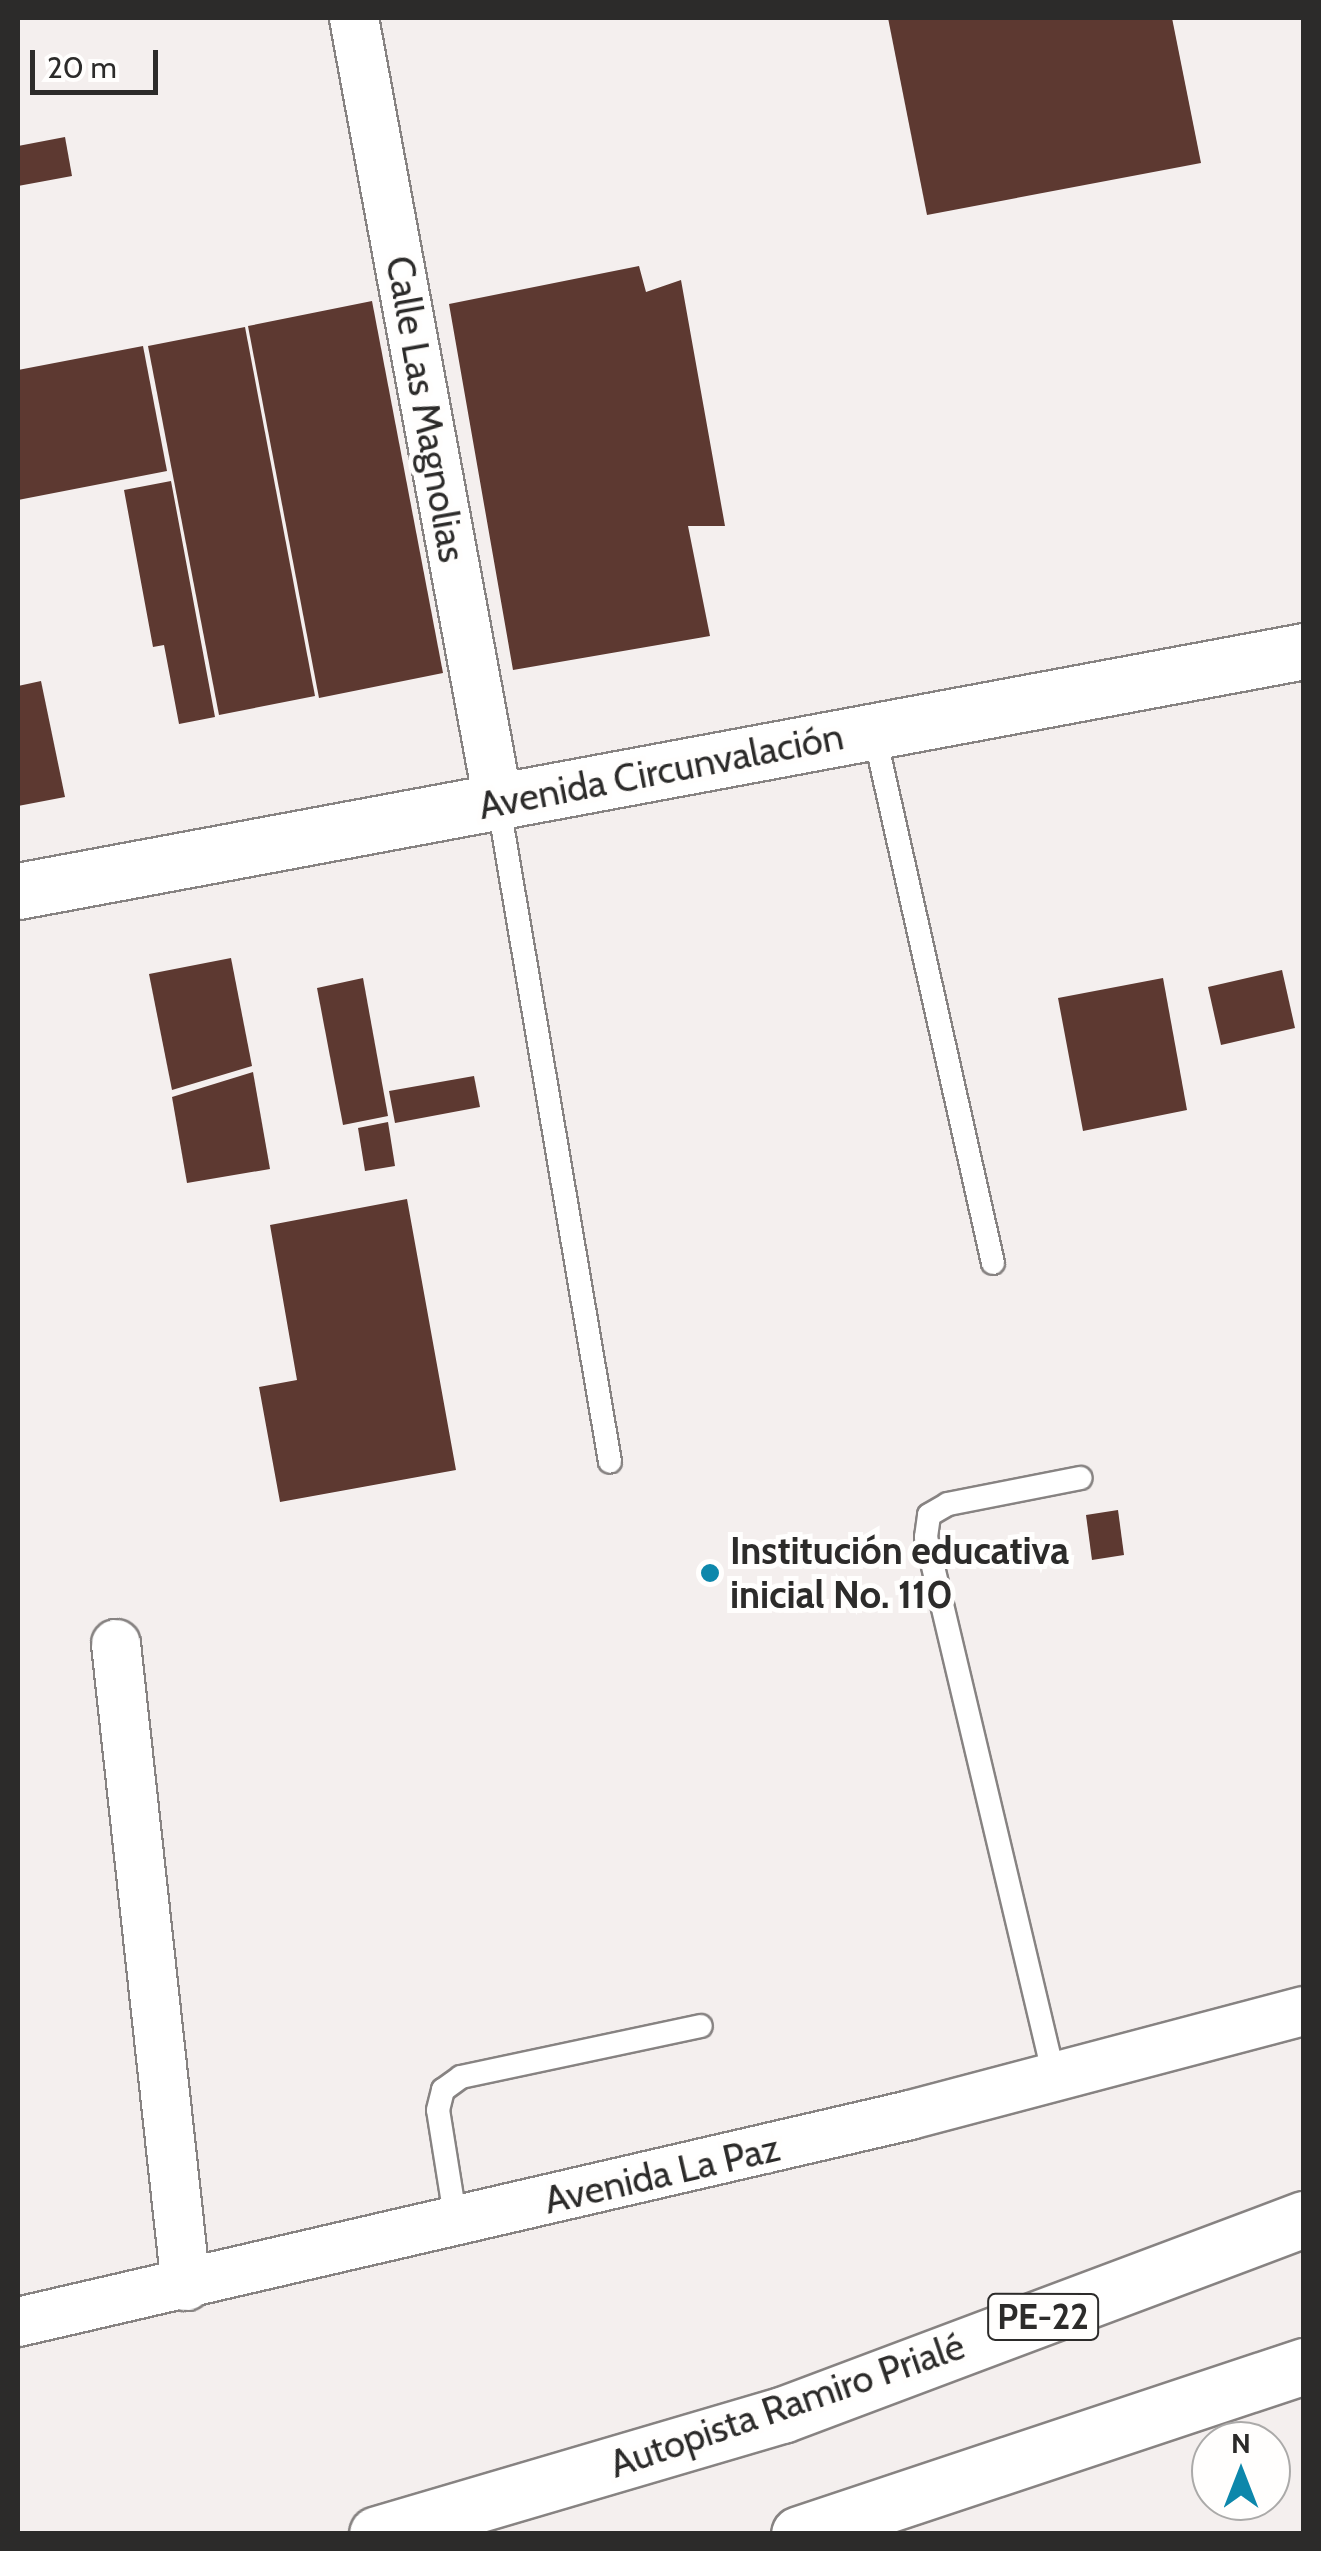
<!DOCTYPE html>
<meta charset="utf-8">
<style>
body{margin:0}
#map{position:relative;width:1321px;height:2551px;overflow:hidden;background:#f4efee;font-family:Cabin,sans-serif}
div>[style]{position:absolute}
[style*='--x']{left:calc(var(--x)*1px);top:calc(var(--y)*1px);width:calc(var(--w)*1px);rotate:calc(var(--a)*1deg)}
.building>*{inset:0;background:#5d3931}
.roads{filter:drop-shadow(2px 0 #878382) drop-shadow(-2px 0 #878382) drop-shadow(0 2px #878382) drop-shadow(0 -2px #878382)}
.service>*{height:22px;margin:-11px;padding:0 11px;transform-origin:11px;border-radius:11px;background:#fff}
.minor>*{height:48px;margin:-24px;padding:0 24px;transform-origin:24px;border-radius:24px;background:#fff}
.tertiary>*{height:55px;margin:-27.5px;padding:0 27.5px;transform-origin:27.5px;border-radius:27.5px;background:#fff}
.trunk>*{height:55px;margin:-27.5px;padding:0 27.5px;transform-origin:27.5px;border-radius:27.5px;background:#fff}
.dots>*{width:28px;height:28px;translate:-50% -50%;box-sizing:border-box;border:5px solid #fffefd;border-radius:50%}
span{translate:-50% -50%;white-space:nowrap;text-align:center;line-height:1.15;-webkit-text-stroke:10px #fffefd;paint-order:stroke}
.shield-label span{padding:2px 8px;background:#fffefd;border:2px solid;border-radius:8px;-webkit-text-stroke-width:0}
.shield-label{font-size:35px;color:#2c2b2a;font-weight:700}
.street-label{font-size:38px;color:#2c2b2a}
.poi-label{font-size:38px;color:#2c2b2a;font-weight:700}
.left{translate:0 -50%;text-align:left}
.frame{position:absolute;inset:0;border:20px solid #2c2b2a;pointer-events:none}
.north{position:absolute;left:1191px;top:2421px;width:100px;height:100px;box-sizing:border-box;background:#fffefd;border:2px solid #abaaa9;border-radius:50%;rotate:0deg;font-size:28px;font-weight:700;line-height:40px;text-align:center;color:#2c2b2a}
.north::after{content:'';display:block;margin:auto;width:35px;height:45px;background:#0d87ab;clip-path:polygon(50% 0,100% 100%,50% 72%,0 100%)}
.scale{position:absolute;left:30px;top:50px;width:128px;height:45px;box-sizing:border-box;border:5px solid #2c2b2a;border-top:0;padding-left:12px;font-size:30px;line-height:35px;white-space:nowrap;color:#2c2b2a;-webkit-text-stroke:8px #fffefd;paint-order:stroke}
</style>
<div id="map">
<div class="building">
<i style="clip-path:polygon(888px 18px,1172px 18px,1201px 163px,927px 215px)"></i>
<i style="clip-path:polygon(65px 137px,72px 176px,18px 186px,18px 146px)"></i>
<i style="clip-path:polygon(639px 266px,646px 292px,681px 280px,725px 526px,688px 526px,710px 636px,513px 670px,449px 304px)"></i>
<i style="clip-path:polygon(372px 301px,443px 673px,319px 698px,248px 326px)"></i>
<i style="clip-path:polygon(245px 327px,315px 696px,219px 715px,148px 346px)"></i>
<i style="clip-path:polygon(143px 346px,167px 471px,18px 500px,18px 370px)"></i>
<i style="clip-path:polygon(171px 481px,215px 717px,179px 724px,164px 645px,153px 647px,124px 490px)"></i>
<i style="clip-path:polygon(41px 681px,65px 797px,18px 806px,18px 686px)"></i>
<i style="clip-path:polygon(231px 958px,252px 1066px,172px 1090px,149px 974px)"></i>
<i style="clip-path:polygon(1282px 970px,1295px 1028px,1221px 1045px,1208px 987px)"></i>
<i style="clip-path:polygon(363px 978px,388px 1116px,343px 1125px,317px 988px)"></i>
<i style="clip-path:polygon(1163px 978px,1187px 1110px,1083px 1131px,1058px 998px)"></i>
<i style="clip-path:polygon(253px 1072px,270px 1169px,187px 1183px,172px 1097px)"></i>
<i style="clip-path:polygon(474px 1076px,480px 1107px,395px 1123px,389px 1091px)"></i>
<i style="clip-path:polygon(388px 1122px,395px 1166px,365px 1171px,358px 1128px)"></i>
<i style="clip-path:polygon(407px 1199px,456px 1470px,280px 1502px,259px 1387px,297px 1380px,270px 1225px)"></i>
<i style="clip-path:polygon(1118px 1510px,1124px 1555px,1092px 1560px,1086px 1515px)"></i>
</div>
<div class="roads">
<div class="service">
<i style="--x:874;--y:732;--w:544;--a:77.37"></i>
<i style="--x:498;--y:801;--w:670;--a:80.38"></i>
<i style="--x:1054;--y:2076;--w:554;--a:-103.36"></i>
<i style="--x:926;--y:1537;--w:22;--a:-82"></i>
<i style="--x:929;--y:1515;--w:22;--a:-30"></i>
<i style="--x:948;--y:1504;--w:135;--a:-11.1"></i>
<i style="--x:456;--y:2222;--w:113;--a:-99.1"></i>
<i style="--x:438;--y:2110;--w:21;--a:-76"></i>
<i style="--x:443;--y:2090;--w:22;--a:-36"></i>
<i style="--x:461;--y:2077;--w:245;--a:-12"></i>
</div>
<div class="minor">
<i style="--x:354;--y:18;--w:796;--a:79.58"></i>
<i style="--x:116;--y:1644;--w:646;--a:83.78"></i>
<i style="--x:18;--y:2322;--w:916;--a:-13.06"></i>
<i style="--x:910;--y:2115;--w:407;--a:-14.8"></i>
</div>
<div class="tertiary">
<i style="--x:18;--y:891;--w:1308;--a:-10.57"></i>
</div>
<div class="trunk">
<i style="--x:377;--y:2534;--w:422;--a:-16.4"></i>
<i style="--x:782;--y:2415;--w:558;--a:-20.58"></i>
<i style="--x:799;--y:2534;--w:532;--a:-18.4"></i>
</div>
</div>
<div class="dots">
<i style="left:710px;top:1573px;background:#0d87ab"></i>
</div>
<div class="shield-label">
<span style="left:1043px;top:2317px">PE-22</span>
</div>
<div class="street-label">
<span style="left:426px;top:409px;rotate:80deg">Calle Las Magnolias</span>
<span style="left:661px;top:771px;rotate:-11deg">Avenida Circunvalación</span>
<span style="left:662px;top:2174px;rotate:-13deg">Avenida La Paz</span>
<span style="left:787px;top:2405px;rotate:-19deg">Autopista Ramiro Prialé</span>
</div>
<div class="poi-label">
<span class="left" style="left:730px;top:1573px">Institución educativa<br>inicial No. 110</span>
</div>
<div class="frame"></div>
<div class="north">N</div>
<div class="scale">20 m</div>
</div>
